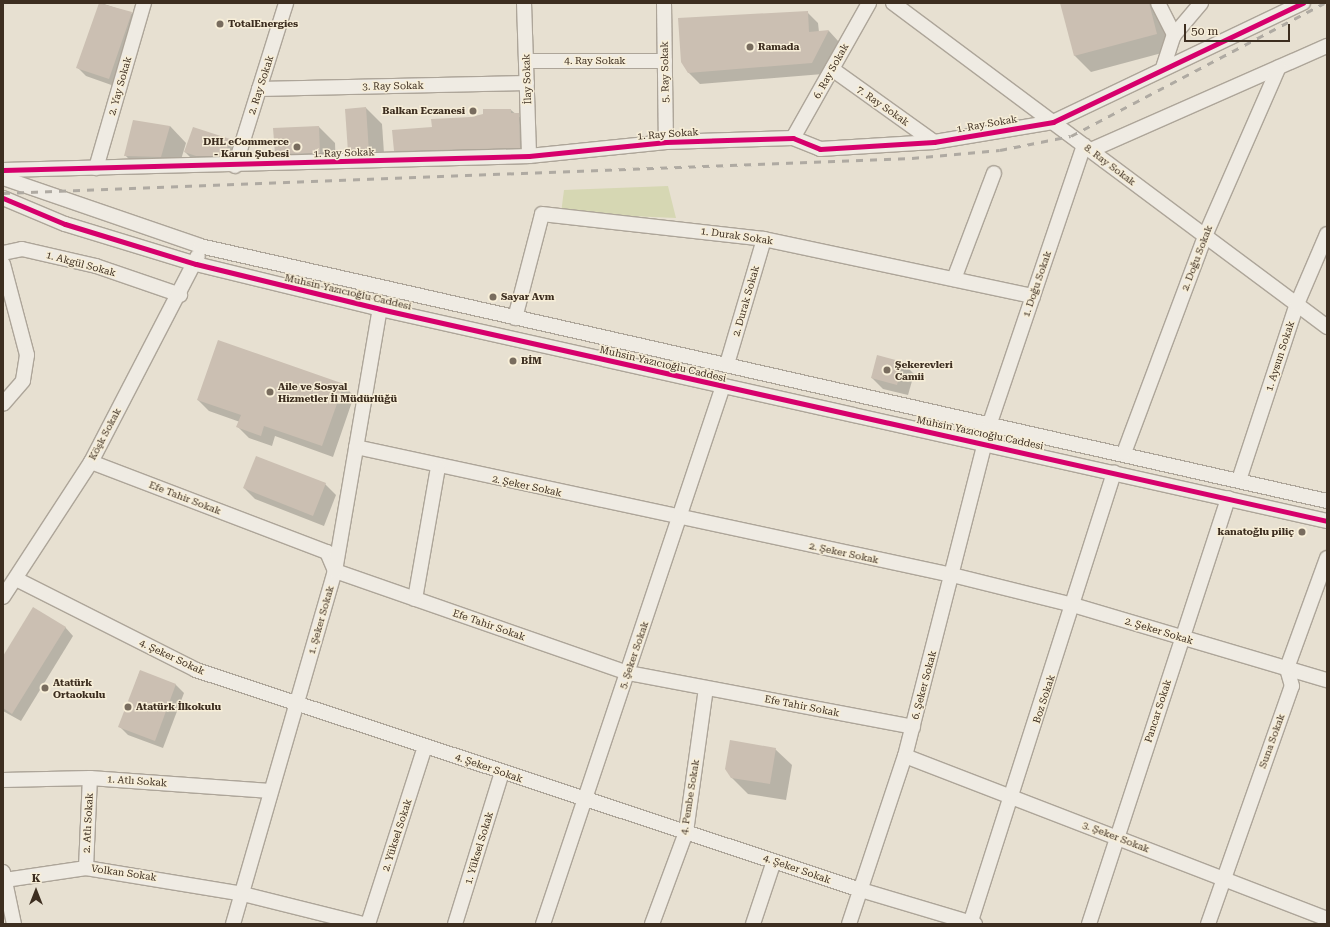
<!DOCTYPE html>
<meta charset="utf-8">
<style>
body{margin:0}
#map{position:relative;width:1330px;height:927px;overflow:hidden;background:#e7e0d1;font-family:"Roboto Serif",serif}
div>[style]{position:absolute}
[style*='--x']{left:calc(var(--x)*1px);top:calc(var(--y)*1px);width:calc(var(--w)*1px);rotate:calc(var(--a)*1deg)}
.green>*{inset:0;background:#d6d7b3}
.shadow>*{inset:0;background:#0003}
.building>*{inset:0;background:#cbbfb2}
.roads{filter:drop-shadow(1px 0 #ada599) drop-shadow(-1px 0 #ada599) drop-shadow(0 1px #ada599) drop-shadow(0 -1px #ada599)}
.minor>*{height:14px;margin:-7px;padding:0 7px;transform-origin:7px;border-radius:7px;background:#efebe3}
.rail>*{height:3px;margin-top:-1.5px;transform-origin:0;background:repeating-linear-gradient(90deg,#afaaa2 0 7px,transparent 0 14px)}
.cycleway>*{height:5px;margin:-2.5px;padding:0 2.5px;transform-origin:2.5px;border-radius:2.5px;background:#d6006c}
.dots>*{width:11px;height:11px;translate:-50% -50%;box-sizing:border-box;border:2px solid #f7eed8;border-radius:50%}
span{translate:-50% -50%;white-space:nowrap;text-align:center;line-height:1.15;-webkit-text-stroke:3px #f7eed8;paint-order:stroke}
.poi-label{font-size:10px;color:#3d2e20;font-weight:700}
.left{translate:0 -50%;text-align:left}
.right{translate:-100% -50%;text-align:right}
.street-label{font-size:10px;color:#3d2e20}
.frame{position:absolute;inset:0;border:4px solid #3d2e20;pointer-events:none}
.north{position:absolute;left:16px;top:871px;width:40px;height:40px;-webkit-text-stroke:3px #f7eed8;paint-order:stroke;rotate:0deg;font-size:11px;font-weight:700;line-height:16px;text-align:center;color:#3d2e20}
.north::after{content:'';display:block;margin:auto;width:14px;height:18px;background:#3d2e20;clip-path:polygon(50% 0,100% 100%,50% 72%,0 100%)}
.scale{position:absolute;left:1184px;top:24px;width:106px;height:18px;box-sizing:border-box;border:2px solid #3d2e20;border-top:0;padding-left:5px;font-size:12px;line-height:14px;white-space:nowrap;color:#3d2e20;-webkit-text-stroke:3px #f7eed8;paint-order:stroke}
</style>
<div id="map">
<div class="green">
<i style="clip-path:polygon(668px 186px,676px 218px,561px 213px,564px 190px)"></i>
</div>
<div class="shadow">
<i style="clip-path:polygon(101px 3px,131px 13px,140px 22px,117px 87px,86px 76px,78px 68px)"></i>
<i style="clip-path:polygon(1067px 3px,1152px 3px,1163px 16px,1173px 50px,1091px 72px,1075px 56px)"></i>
<i style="clip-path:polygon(807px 12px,818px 23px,819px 32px,829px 31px,839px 42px,823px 74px,700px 84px,688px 72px)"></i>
<i style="clip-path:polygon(366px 108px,382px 124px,385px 168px,365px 168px,349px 152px)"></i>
<i style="clip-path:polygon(511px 110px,535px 130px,536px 164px,411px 167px,395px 151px,433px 128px)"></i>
<i style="clip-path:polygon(170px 126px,186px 143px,177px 173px,141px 172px,125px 155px)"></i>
<i style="clip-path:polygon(319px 127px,335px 143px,336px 169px,292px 170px,276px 154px)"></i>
<i style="clip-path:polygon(230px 140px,246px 156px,241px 171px,213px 172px,201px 168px,185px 152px)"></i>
<i style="clip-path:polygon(878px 356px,903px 363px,914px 374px,908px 395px,883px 389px,872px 378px)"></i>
<i style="clip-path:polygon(343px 385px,354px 396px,333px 457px,275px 436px,272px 446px,249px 438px,238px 427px,240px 422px,209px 411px,198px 400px)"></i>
<i style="clip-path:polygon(325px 484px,336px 495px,324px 526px,255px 499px,244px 488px)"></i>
<i style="clip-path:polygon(65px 627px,73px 636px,21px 721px,3px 711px,3px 658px)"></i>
<i style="clip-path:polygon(140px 671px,176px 685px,184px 693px,163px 748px,128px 735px,120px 727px)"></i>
<i style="clip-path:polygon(775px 749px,792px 765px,786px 800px,748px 794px,731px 777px)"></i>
</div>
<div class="building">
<i style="clip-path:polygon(99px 3px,132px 12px,109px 79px,76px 68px)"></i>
<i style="clip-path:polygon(1060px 3px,1149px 3px,1157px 34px,1074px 56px)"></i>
<i style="clip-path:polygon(808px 11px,809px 32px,829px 30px,812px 63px,688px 73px,681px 62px,678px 18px)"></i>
<i style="clip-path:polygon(366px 107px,369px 152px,348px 152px,345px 109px)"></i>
<i style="clip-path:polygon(483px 109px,511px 109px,511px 113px,519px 113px,520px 148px,394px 151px,392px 130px,432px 127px,431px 119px,471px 117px,483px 114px)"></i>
<i style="clip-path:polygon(133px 120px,170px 126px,161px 157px,124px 156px)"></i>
<i style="clip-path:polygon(319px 126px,320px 153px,275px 154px,273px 128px)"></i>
<i style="clip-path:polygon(193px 127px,230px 139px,225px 156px,196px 156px,184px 152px)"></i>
<i style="clip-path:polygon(218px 340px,344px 384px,322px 446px,264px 426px,261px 436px,236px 427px,241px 415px,197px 400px)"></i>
<i style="clip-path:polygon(877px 355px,903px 362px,897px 385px,871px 378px)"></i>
<i style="clip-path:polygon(256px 456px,326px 483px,313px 516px,243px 488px)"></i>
<i style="clip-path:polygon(33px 607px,66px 627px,12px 714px,3px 708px,3px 656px)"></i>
<i style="clip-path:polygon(140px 670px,176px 684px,155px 741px,118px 727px)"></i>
<i style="clip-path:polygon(730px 740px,776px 748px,770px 784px,731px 778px,725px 769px)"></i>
</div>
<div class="roads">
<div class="minor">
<i style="--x:524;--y:3;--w:153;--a:88.1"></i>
<i style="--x:664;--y:3;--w:139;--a:89.2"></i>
<i style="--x:893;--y:3;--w:542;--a:36.74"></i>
<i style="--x:1158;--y:3;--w:36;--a:63"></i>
<i style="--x:526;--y:61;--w:139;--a:0"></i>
<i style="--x:1163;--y:68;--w:35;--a:-72"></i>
<i style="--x:1174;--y:35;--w:42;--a:-49.8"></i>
<i style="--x:832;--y:69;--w:125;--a:35.6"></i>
<i style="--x:259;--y:89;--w:268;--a:-1.3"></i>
<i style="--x:793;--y:138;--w:155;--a:-60.6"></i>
<i style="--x:1091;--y:150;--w:258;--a:-23.8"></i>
<i style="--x:235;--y:166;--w:171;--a:-72.6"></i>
<i style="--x:96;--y:168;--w:172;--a:-73.8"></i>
<i style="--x:3;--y:170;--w:526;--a:-1.52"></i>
<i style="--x:529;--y:156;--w:138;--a:-5.8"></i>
<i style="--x:666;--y:142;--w:127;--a:-1.8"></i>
<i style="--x:793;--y:138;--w:29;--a:22"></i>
<i style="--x:820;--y:149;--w:114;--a:-3.5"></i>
<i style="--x:934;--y:142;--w:121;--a:-9.5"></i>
<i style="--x:1053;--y:122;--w:277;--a:-25.5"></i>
<i style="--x:3;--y:178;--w:208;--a:19"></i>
<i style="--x:200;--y:246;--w:1155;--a:12.75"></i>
<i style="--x:3;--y:198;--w:67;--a:22.8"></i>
<i style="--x:65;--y:224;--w:137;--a:17"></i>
<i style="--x:196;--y:264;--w:189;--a:13.7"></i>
<i style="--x:380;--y:309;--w:970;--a:12.62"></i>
<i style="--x:3;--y:253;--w:19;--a:-12"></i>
<i style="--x:22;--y:249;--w:76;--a:12.9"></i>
<i style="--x:96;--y:266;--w:89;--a:19"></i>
<i style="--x:3;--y:264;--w:94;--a:75.2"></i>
<i style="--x:27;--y:355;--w:26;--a:99"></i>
<i style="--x:23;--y:381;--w:30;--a:131"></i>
<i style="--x:954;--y:279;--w:113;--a:-69.3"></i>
<i style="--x:515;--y:318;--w:107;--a:-75.4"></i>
<i style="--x:542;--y:214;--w:223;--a:6.4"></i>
<i style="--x:764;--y:239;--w:275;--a:12"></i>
<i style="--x:727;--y:364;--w:130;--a:-73.5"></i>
<i style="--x:356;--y:447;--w:610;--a:12.12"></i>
<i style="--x:952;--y:575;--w:125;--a:13.9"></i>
<i style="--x:1073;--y:605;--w:265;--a:16.5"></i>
<i style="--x:1124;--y:453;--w:232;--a:-69.5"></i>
<i style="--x:1205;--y:236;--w:184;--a:-66.4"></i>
<i style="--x:91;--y:462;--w:253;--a:20.9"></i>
<i style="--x:327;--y:552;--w:21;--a:67"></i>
<i style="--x:335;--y:571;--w:310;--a:19.2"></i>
<i style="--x:628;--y:673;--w:290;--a:10.7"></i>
<i style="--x:1239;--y:480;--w:185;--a:-71.8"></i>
<i style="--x:1297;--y:304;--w:76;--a:-66.8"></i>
<i style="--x:16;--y:579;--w:202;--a:26.8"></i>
<i style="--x:196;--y:670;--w:700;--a:18.31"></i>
<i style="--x:861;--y:890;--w:119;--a:16.6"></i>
<i style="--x:3;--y:597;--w:161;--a:-56.9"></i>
<i style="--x:91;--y:462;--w:232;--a:-62.6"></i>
<i style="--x:415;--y:599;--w:134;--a:-80.1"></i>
<i style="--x:905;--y:756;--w:452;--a:21.1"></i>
<i style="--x:3;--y:780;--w:87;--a:-1.3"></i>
<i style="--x:90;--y:778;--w:181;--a:4.1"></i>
<i style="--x:86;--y:868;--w:90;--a:-87.5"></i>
<i style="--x:3;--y:872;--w:53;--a:78.1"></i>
<i style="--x:5;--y:880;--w:82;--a:-8.4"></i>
<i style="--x:86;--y:868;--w:159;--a:9.4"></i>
<i style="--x:243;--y:894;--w:124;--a:14"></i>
<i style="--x:233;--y:924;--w:367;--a:-73.9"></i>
<i style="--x:335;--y:571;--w:266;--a:-80.3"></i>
<i style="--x:368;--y:924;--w:187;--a:-72.2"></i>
<i style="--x:455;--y:924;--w:159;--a:-72.8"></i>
<i style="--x:543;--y:924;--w:567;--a:-71.5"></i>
<i style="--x:652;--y:924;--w:98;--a:-69.7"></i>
<i style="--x:686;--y:832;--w:145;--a:-82.1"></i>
<i style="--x:753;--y:924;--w:66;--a:-71.6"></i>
<i style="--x:849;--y:924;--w:177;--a:-71.6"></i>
<i style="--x:905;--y:756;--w:344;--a:-75.7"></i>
<i style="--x:990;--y:423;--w:293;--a:-71.3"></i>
<i style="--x:970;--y:924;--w:474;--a:-72.3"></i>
<i style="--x:1089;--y:924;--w:448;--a:-71.9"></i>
<i style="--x:1208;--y:924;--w:252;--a:-70.6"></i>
<i style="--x:1292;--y:686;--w:19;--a:-106"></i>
<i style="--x:1287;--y:668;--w:117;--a:-70"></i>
</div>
</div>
<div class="rail">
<i style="--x:3;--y:193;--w:910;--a:-2.21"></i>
<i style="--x:912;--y:158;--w:88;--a:-5.2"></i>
<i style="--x:1000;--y:150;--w:72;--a:-11.2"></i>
<i style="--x:1071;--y:136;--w:286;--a:-27.7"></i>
</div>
<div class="cycleway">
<i style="--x:3;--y:170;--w:526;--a:-1.52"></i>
<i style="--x:529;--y:156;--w:138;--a:-5.8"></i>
<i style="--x:666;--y:142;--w:127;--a:-1.8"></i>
<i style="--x:793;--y:138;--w:29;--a:22"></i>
<i style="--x:820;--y:149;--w:114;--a:-3.5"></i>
<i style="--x:934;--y:142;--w:121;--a:-9.5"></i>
<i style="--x:1053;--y:122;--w:277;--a:-25.5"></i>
<i style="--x:3;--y:198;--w:67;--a:22.8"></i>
<i style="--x:65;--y:224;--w:137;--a:17"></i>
<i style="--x:196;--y:264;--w:189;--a:13.7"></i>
<i style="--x:380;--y:309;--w:970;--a:12.62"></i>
</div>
<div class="dots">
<i style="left:220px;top:24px;background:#786c5e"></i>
<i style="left:750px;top:47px;background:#786c5e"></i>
<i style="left:473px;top:111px;background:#786c5e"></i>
<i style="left:297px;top:147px;background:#786c5e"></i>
<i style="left:493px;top:297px;background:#786c5e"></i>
<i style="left:513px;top:361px;background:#786c5e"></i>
<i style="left:887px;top:370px;background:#786c5e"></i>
<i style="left:270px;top:392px;background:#786c5e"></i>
<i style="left:1302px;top:532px;background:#786c5e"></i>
<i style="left:45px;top:688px;background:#786c5e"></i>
<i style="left:128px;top:707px;background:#786c5e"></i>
</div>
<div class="poi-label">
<span class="left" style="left:228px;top:24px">TotalEnergies</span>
<span class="left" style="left:758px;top:47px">Ramada</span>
<span class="right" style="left:465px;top:111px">Balkan Eczanesi</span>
<span class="right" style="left:289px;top:147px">DHL eCommerce<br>- Karun Şubesi</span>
<span class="left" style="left:501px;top:297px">Sayar Avm</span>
<span class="left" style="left:521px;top:361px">BİM</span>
<span class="left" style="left:895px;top:370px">Şekerevleri<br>Camii</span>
<span class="left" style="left:278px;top:392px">Aile ve Sosyal<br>Hizmetler İl Müdürlüğü</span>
<span class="right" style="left:1294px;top:532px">kanatoğlu piliç</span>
<span class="left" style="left:53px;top:688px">Atatürk<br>Ortaokulu</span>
<span class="left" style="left:136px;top:707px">Atatürk İlkokulu</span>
</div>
<div class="street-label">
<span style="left:595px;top:61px">4. Ray Sokak</span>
<span style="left:831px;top:71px;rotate:-61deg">6. Ray Sokak</span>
<span style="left:665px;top:72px;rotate:-91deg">5. Ray Sokak</span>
<span style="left:527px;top:79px;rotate:-92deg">İlay Sokak</span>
<span style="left:261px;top:85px;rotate:-72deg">2. Ray Sokak</span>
<span style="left:120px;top:86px;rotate:-74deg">2. Yay Sokak</span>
<span style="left:393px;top:86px;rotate:-1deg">3. Ray Sokak</span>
<span style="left:883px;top:106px;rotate:35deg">7. Ray Sokak</span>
<span style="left:987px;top:124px;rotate:-10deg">1. Ray Sokak</span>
<span style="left:668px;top:134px;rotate:-4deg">1. Ray Sokak</span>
<span style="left:344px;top:153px;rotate:-2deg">1. Ray Sokak</span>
<span style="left:1110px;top:165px;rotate:37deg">8. Ray Sokak</span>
<span style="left:737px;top:236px;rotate:8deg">1. Durak Sokak</span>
<span style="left:1197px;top:258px;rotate:-69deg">2. Doğu Sokak</span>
<span style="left:81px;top:264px;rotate:15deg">1. Akgül Sokak</span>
<span style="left:1037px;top:284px;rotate:-71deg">1. Doğu Sokak</span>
<span style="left:348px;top:292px;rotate:13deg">Muhsin Yazıcıoğlu Caddesi</span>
<span style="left:746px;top:301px;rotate:-74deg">2. Durak Sokak</span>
<span style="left:1280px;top:356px;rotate:-72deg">1. Aysun Sokak</span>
<span style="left:663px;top:364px;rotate:13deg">Muhsin Yazıcıoğlu Caddesi</span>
<span style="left:980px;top:433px;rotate:12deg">Muhsin Yazıcıoğlu Caddesi</span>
<span style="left:105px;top:434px;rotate:-62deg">Köşk Sokak</span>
<span style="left:527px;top:486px;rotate:12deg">2. Şeker Sokak</span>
<span style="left:185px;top:498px;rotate:21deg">Efe Tahir Sokak</span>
<span style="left:844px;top:553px;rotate:12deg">2. Şeker Sokak</span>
<span style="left:321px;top:620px;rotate:-74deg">1. Şeker Sokak</span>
<span style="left:489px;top:625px;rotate:19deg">Efe Tahir Sokak</span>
<span style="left:1159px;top:631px;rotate:17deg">2. Şeker Sokak</span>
<span style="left:634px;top:655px;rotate:-71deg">5. Şeker Sokak</span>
<span style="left:172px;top:657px;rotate:25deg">4. Şeker Sokak</span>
<span style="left:924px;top:685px;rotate:-75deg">6. Şeker Sokak</span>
<span style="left:1044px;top:699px;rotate:-72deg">Boz Sokak</span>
<span style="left:802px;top:706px;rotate:11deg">Efe Tahir Sokak</span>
<span style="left:1158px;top:711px;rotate:-72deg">Pancar Sokak</span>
<span style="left:1272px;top:741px;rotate:-70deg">Suna Sokak</span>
<span style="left:489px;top:768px;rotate:19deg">4. Şeker Sokak</span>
<span style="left:137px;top:781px;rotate:4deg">1. Atlı Sokak</span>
<span style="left:690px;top:797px;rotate:-81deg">4. Pembe Sokak</span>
<span style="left:88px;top:823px;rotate:-87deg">2. Atlı Sokak</span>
<span style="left:397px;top:835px;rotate:-72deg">2. Yüksel Sokak</span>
<span style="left:1116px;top:837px;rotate:21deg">3. Şeker Sokak</span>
<span style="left:479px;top:848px;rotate:-73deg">1. Yüksel Sokak</span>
<span style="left:797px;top:869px;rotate:19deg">4. Şeker Sokak</span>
<span style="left:124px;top:873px;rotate:8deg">Volkan Sokak</span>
</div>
<div class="frame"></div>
<div class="north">K</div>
<div class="scale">50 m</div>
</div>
